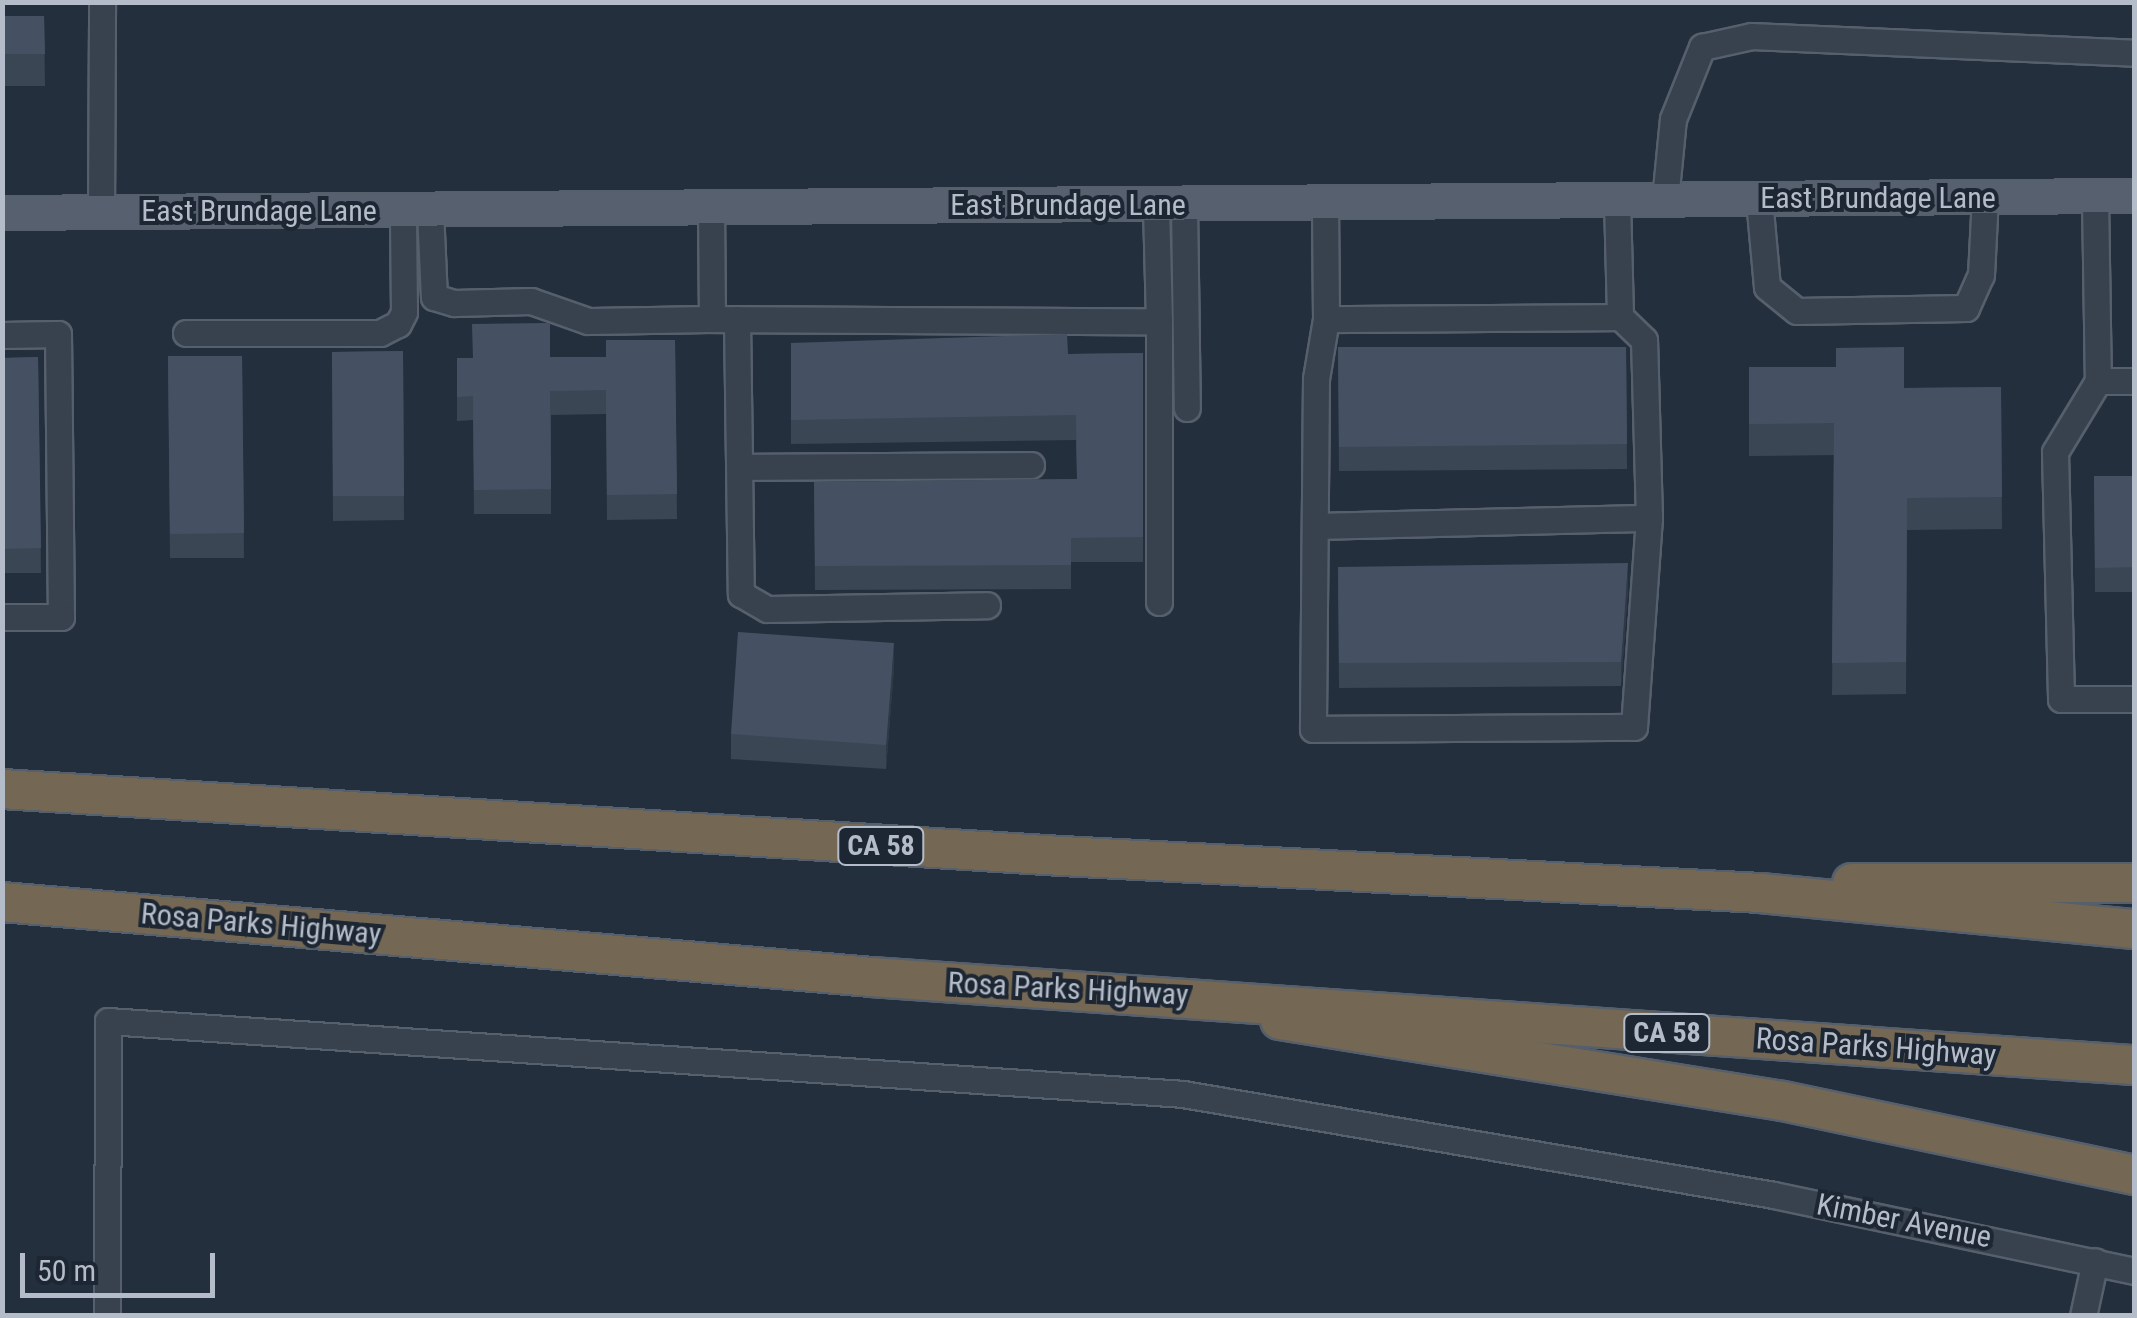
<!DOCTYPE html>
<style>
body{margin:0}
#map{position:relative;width:2137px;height:1318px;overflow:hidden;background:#242f3e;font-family:"Roboto Condensed",sans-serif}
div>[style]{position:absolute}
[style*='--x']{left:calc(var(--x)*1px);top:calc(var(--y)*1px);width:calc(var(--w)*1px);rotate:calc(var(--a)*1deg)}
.roads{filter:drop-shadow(2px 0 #565f6c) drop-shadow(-2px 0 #565f6c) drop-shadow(0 2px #565f6c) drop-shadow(0 -2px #565f6c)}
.minor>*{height:25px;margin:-12.5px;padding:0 12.5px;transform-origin:12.5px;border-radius:12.5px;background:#38414e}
.major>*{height:32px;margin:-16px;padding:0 16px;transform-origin:16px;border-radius:16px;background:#56606e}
.highway>*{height:38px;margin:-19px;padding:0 19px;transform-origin:19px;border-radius:19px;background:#746855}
.wall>*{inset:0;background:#3b4654}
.shaded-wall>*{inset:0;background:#303945}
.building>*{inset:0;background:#455162}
span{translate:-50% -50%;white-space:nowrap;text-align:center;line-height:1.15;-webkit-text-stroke:8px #1d2633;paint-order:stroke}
.shield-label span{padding:2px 8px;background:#1d2633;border:2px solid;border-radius:8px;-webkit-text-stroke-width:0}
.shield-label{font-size:28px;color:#b4bcc9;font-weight:700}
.street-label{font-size:30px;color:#b4bcc9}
.frame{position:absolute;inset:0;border:5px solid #b4bcc9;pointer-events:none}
.scale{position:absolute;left:20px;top:1253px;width:195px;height:45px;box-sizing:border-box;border:5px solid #b4bcc9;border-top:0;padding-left:12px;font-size:30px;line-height:35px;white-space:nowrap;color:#b4bcc9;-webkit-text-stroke:8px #1d2633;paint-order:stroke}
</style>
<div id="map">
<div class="roads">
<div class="minor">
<i style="--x:2095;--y:197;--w:184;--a:89.1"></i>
<i style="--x:2098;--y:381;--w:83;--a:121.2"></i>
<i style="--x:2055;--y:452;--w:247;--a:88.6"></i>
<i style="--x:2061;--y:699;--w:73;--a:0"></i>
<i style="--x:1759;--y:199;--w:88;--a:84.8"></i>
<i style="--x:1767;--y:287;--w:38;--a:39"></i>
<i style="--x:1797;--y:311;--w:169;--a:-1"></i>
<i style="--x:1966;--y:308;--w:36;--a:-66"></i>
<i style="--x:1981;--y:275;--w:78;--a:-87.1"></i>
<i style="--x:1617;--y:200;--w:117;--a:88.5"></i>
<i style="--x:1665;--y:200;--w:81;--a:-84.4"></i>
<i style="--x:1673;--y:119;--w:78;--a:-68.1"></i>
<i style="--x:1702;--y:47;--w:51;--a:-12.4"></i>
<i style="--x:1752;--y:36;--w:382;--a:2.5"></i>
<i style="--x:1325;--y:203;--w:116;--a:89.5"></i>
<i style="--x:1326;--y:319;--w:61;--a:99.5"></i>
<i style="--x:1316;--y:379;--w:350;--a:90.5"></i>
<i style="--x:1313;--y:729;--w:321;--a:-0.4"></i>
<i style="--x:1634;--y:727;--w:210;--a:-85.9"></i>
<i style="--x:1649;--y:518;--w:178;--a:-91.6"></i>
<i style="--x:1644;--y:340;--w:33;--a:-136"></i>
<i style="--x:1620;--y:317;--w:294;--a:179.6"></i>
<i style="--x:1184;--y:204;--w:204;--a:89.2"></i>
<i style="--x:430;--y:210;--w:87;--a:87.4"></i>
<i style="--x:434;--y:297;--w:21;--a:17"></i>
<i style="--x:454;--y:303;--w:77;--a:-1.5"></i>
<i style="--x:531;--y:301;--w:60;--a:19.3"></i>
<i style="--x:588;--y:321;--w:124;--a:-0.9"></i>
<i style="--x:712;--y:319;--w:112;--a:-90.5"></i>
<i style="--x:101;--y:212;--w:210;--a:-89.7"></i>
<i style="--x:712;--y:319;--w:447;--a:0.3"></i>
<i style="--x:1159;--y:321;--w:117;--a:-91.5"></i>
<i style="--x:737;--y:319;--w:275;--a:89.2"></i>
<i style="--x:741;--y:594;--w:30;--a:30"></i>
<i style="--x:767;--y:609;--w:220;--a:-1"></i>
<i style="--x:1159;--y:321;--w:281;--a:90"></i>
<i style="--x:186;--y:333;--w:194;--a:0"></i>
<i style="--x:380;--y:333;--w:20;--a:-27"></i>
<i style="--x:398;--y:324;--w:13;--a:-63"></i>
<i style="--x:404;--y:312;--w:102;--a:-90.6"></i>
<i style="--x:2;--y:335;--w:56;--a:-1"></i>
<i style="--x:58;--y:334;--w:283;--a:89.4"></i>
<i style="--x:61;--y:617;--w:59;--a:180"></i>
<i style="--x:2098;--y:381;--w:36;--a:0"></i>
<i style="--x:740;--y:467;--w:291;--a:-0.4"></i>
<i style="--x:1317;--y:526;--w:332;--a:-1.4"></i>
<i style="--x:107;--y:1316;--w:295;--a:-89.8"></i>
<i style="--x:108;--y:1021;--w:1077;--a:3.88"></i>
<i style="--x:1183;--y:1094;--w:600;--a:9.7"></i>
<i style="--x:1774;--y:1195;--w:368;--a:11.9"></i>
<i style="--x:2083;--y:1316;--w:56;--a:-77.7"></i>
</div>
<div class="major">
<i style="--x:2;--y:213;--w:2132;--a:-0.46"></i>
</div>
<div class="highway">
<i style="--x:2;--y:789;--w:1062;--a:3.62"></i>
<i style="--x:1062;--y:856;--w:699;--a:3.03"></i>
<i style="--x:1760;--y:893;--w:376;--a:5.5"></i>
<i style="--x:1852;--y:883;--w:282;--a:0"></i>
<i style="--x:2;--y:902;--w:872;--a:4.93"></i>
<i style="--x:871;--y:977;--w:1266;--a:3.99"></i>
<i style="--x:1280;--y:1020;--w:509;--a:9.15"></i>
<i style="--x:1783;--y:1101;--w:359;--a:11.9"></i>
</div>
</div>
<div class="wall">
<i style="clip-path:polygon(2px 16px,44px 16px,45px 86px,2px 86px)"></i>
<i style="clip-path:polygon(675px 340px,677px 519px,607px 520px,606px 414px,551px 415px,551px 514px,474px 514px,473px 420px,457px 421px,457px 383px,550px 357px,606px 357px)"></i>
<i style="clip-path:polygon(791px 343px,1068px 354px,1143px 353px,1143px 562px,1071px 562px,1071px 589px,815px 590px,814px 482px,1077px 479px,1076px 440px,791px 444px)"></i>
<i style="clip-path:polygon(1338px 347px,1626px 347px,1627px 469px,1339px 471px)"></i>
<i style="clip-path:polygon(403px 351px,404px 520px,333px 521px,332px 352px)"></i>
<i style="clip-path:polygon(168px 356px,242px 356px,244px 558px,170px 558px)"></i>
<i style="clip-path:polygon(38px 357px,41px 573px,2px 573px,2px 358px)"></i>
<i style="clip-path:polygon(1749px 367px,1904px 388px,2001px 387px,2002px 529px,1907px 530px,1906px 694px,1832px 695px,1834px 455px,1749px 456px)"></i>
<i style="clip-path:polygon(2094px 476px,2134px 476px,2134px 592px,2095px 592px)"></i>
<i style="clip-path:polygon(1338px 567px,1628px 588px,1621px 686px,1339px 688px)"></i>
<i style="clip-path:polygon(894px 668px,886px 769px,731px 759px,731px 734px)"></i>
</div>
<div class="shaded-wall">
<i style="clip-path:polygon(1628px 563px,1628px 588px,1621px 686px,1621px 662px)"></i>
<i style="clip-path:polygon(894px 643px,894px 668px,886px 769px,886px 745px)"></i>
</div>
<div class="building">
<i style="clip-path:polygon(2px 16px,44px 16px,45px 54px,2px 54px)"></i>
<i style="clip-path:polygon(550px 323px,550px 357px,606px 357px,606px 340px,675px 340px,677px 494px,607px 495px,606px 390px,550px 391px,551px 489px,474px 490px,473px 396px,457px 397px,457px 358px,473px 358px,472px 324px)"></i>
<i style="clip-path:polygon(1067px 334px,1068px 354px,1143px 353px,1143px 537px,1071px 538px,1071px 565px,815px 566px,814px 482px,1077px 479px,1076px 415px,791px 420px,791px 343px)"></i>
<i style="clip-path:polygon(1338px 347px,1626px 347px,1627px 444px,1339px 447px)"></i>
<i style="clip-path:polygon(1904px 347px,1904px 388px,2001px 387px,2002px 497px,1907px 498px,1906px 662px,1832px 663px,1834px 423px,1749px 424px,1749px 367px,1836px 367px,1836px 348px)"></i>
<i style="clip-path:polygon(403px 351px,404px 496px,333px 496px,332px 352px)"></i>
<i style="clip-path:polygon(168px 356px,242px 356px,244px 533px,170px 534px)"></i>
<i style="clip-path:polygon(38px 357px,41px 548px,2px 549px,2px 358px)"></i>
<i style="clip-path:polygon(2094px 476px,2134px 476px,2134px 567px,2095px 568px)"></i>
<i style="clip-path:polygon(1628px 563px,1621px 662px,1339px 663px,1338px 567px)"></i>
<i style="clip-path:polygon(738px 632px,894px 643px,886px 745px,731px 734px)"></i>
</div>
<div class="shield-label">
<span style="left:881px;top:846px">CA 58</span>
<span style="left:1667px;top:1033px">CA 58</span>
</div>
<div class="street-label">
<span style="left:1878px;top:198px">East Brundage Lane</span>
<span style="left:1068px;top:205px">East Brundage Lane</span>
<span style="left:259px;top:211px">East Brundage Lane</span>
<span style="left:261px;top:924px;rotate:5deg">Rosa Parks Highway</span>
<span style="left:1068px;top:989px;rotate:3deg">Rosa Parks Highway</span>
<span style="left:1876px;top:1047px;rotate:4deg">Rosa Parks Highway</span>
<span style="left:1904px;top:1221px;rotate:11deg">Kimber Avenue</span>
</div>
<div class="frame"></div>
<div class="scale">50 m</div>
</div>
